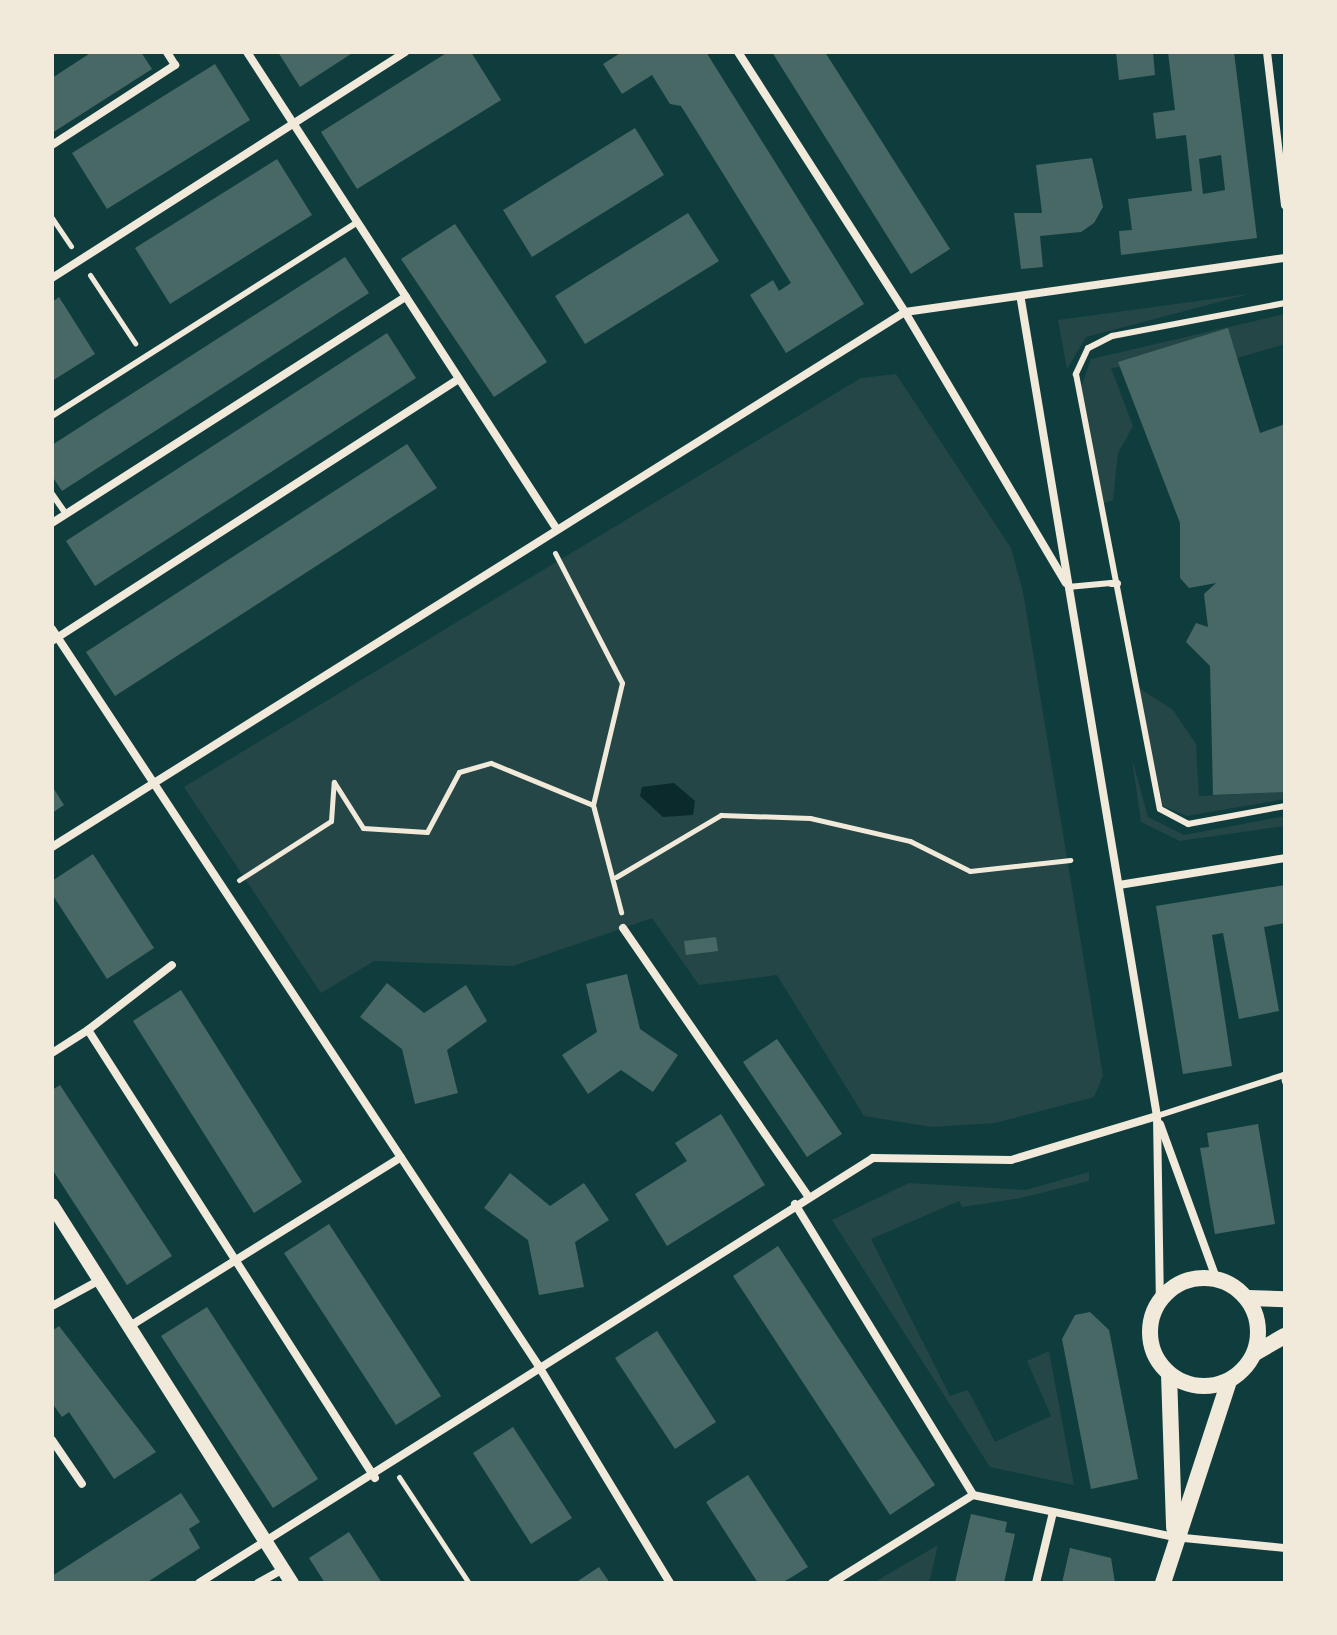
<!DOCTYPE html>
<style>
body{margin:0}
#map{position:relative;width:1337px;height:1635px;overflow:hidden;background:#0f3d3e;font-family:Spectral,serif}
div>[style]{position:absolute}
[style*='--x']{left:calc(var(--x)*1px);top:calc(var(--y)*1px);width:calc(var(--w)*1px);rotate:calc(var(--a)*1deg)}
.green>*{inset:0;background:#244646}
.water>*{inset:0;background:#0a2a2b}
.building>*{inset:0;background:#486865}
.path>*{height:5px;margin:-2.5px;padding:0 2.5px;transform-origin:2.5px;border-radius:2.5px;background:#f1e9da}
.service>*{height:6px;margin:-3px;padding:0 3px;transform-origin:3px;border-radius:3px;background:#f1e9da}
.pedestrian>*{height:7px;margin:-3.5px;padding:0 3.5px;transform-origin:3.5px;border-radius:3.5px;background:#f1e9da}
.minor>*{height:8px;margin:-4px;padding:0 4px;transform-origin:4px;border-radius:4px;background:#f1e9da}
.tertiary>*{height:14px;margin:-7px;padding:0 7px;transform-origin:7px;border-radius:7px;background:#f1e9da}
.secondary>*{height:16px;margin:-8px;padding:0 8px;transform-origin:8px;border-radius:8px;background:#f1e9da}
.secondary>.ring{margin:-8px;padding:0;box-sizing:content-box;background:none;border:16px solid #f1e9da;border-radius:50%}
span{translate:-50% -50%;white-space:nowrap;text-align:center;line-height:1.15;-webkit-text-stroke:8px #f1e9da;paint-order:stroke}
.frame{position:absolute;inset:0;border:54px solid #f1e9da;pointer-events:none}
</style>
<div id="map">
<div class="green">
<i style="clip-path:polygon(1249px 294px,1086px 337px,1067px 369px,1058px 320px)"></i>
<i style="clip-path:polygon(1285px 314px,1285px 344px,1237px 358px,1111px 368px,1133px 426px,1118px 453px,1113px 500px,1104px 503px,1080px 390px,1091px 359px)"></i>
<i style="clip-path:polygon(896px 374px,1011px 548px,1023px 592px,1103px 1076px,1094px 1097px,995px 1123px,932px 1127px,864px 1116px,777px 975px,699px 985px,652px 918px,513px 966px,374px 961px,321px 993px,184px 787px,861px 378px)"></i>
<i style="clip-path:polygon(1139px 688px,1173px 710px,1196px 744px,1199px 796px,1285px 792px,1285px 799px,1187px 816px,1163px 806px)"></i>
<i style="clip-path:polygon(1132px 759px,1148px 817px,1184px 835px,1285px 816px,1285px 826px,1180px 841px,1141px 822px)"></i>
<i style="clip-path:polygon(1089px 1172px,1089px 1181px,1021px 1198px,962px 1207px,959px 1201px,871px 1239px,950px 1396px,968px 1390px,995px 1442px,1051px 1416px,1027px 1361px,1049px 1351px,1074px 1485px,990px 1467px,832px 1220px,909px 1183px,1026px 1190px)"></i>
<i style="clip-path:polygon(938px 1545px,929px 1583px,873px 1583px)"></i>
</div>
<div class="water">
<i style="clip-path:polygon(674px 783px,695px 801px,693px 815px,663px 817px,640px 796px,642px 787px)"></i>
</div>
<div class="building">
<i style="clip-path:polygon(92px 52px,141px 52px,152px 69px,52px 133px,52px 78px)"></i>
<i style="clip-path:polygon(278px 52px,354px 52px,300px 87px)"></i>
<i style="clip-path:polygon(448px 52px,471px 52px,501px 100px,357px 189px,321px 132px)"></i>
<i style="clip-path:polygon(622px 52px,706px 52px,864px 304px,786px 353px,750px 295px,773px 280px,779px 291px,791px 283px,681px 106px,670px 104px,652px 75px,622px 94px,603px 64px)"></i>
<i style="clip-path:polygon(772px 52px,825px 52px,950px 249px,911px 274px)"></i>
<i style="clip-path:polygon(1116px 52px,1153px 52px,1155px 75px,1119px 80px)"></i>
<i style="clip-path:polygon(evenodd,1168px 52px,1234px 52px,1257px 238px,1121px 255px,1119px 231px,1132px 230px,1128px 199px,1192px 191px,1186px 135px,1156px 139px,1153px 113px,1175px 110px,1168px 52px,1221px 155px,1225px 190px,1203px 194px,1199px 159px,1221px 155px)"></i>
<i style="clip-path:polygon(215px 64px,250px 120px,107px 209px,72px 153px)"></i>
<i style="clip-path:polygon(635px 128px,664px 175px,532px 257px,503px 210px)"></i>
<i style="clip-path:polygon(1092px 158px,1103px 207px,1094px 223px,1081px 232px,1040px 236px,1043px 267px,1021px 269px,1014px 213px,1042px 213px,1036px 165px)"></i>
<i style="clip-path:polygon(277px 159px,312px 215px,170px 304px,135px 248px)"></i>
<i style="clip-path:polygon(688px 213px,719px 261px,585px 344px,555px 296px)"></i>
<i style="clip-path:polygon(455px 224px,547px 362px,494px 397px,401px 259px)"></i>
<i style="clip-path:polygon(345px 257px,369px 293px,62px 491px,52px 476px,52px 445px)"></i>
<i style="clip-path:polygon(59px 297px,95px 354px,52px 381px,52px 302px)"></i>
<i style="clip-path:polygon(1228px 328px,1260px 433px,1285px 424px,1285px 792px,1213px 795px,1210px 666px,1186px 642px,1196px 623px,1208px 627px,1204px 594px,1216px 583px,1189px 588px,1180px 578px,1180px 523px,1118px 362px)"></i>
<i style="clip-path:polygon(387px 333px,416px 378px,95px 586px,66px 541px)"></i>
<i style="clip-path:polygon(407px 444px,437px 488px,115px 696px,86px 652px)"></i>
<i style="clip-path:polygon(52px 786px,64px 805px,52px 813px)"></i>
<i style="clip-path:polygon(93px 854px,154px 948px,107px 979px,52px 894px,52px 881px)"></i>
<i style="clip-path:polygon(1285px 885px,1285px 923px,1264px 927px,1279px 1011px,1239px 1019px,1223px 933px,1212px 935px,1232px 1066px,1183px 1074px,1156px 906px)"></i>
<i style="clip-path:polygon(716px 937px,718px 951px,686px 955px,684px 941px)"></i>
<i style="clip-path:polygon(627px 974px,640px 1029px,678px 1055px,653px 1092px,621px 1070px,588px 1094px,562px 1055px,597px 1032px,586px 984px)"></i>
<i style="clip-path:polygon(387px 983px,424px 1013px,466px 985px,487px 1021px,447px 1050px,458px 1093px,415px 1104px,402px 1049px,360px 1017px)"></i>
<i style="clip-path:polygon(181px 990px,302px 1182px,254px 1213px,133px 1021px)"></i>
<i style="clip-path:polygon(777px 1039px,842px 1134px,807px 1157px,743px 1062px)"></i>
<i style="clip-path:polygon(60px 1085px,172px 1256px,127px 1285px,52px 1169px,52px 1090px)"></i>
<i style="clip-path:polygon(721px 1114px,765px 1185px,667px 1246px,635px 1194px,687px 1161px,675px 1143px)"></i>
<i style="clip-path:polygon(1258px 1124px,1275px 1224px,1215px 1234px,1200px 1148px,1209px 1147px,1207px 1133px)"></i>
<i style="clip-path:polygon(510px 1173px,550px 1206px,584px 1183px,609px 1220px,575px 1242px,584px 1287px,539px 1295px,528px 1240px,484px 1208px)"></i>
<i style="clip-path:polygon(329px 1224px,441px 1396px,396px 1425px,284px 1253px)"></i>
<i style="clip-path:polygon(778px 1246px,935px 1485px,890px 1515px,733px 1276px)"></i>
<i style="clip-path:polygon(207px 1307px,318px 1479px,273px 1508px,161px 1336px)"></i>
<i style="clip-path:polygon(1090px 1312px,1109px 1330px,1138px 1479px,1091px 1489px,1062px 1339px,1075px 1315px)"></i>
<i style="clip-path:polygon(59px 1326px,156px 1452px,114px 1479px,69px 1412px,62px 1417px,52px 1403px,52px 1331px)"></i>
<i style="clip-path:polygon(657px 1331px,716px 1422px,675px 1449px,615px 1358px)"></i>
<i style="clip-path:polygon(513px 1427px,572px 1518px,531px 1544px,473px 1453px)"></i>
<i style="clip-path:polygon(748px 1475px,808px 1567px,782px 1583px,758px 1583px,706px 1502px)"></i>
<i style="clip-path:polygon(181px 1493px,200px 1522px,189px 1529px,200px 1548px,146px 1583px,52px 1583px,52px 1576px)"></i>
<i style="clip-path:polygon(971px 1514px,1007px 1522px,1005px 1532px,1015px 1534px,1004px 1583px,955px 1583px)"></i>
<i style="clip-path:polygon(349px 1532px,382px 1583px,325px 1583px,309px 1558px)"></i>
<i style="clip-path:polygon(1070px 1548px,1111px 1558px,1115px 1583px,1062px 1583px)"></i>
<i style="clip-path:polygon(599px 1567px,610px 1583px,575px 1583px)"></i>
</div>
<div class="path">
<i style="--x:52;--y:218;--w:34;--a:56"></i>
<i style="--x:90;--y:275;--w:82;--a:56.5"></i>
<i style="--x:555;--y:553;--w:146;--a:62.7"></i>
<i style="--x:622;--y:683;--w:125;--a:103.4"></i>
<i style="--x:593;--y:805;--w:111;--a:75.3"></i>
<i style="--x:616;--y:877;--w:122;--a:-30.6"></i>
<i style="--x:721;--y:815;--w:89;--a:1.9"></i>
<i style="--x:810;--y:818;--w:103;--a:13"></i>
<i style="--x:910;--y:841;--w:67;--a:26.6"></i>
<i style="--x:970;--y:871;--w:101;--a:-6.3"></i>
<i style="--x:239;--y:880;--w:109;--a:-32.7"></i>
<i style="--x:331;--y:821;--w:39;--a:-86"></i>
<i style="--x:334;--y:782;--w:54;--a:57.8"></i>
<i style="--x:363;--y:828;--w:64;--a:3.6"></i>
<i style="--x:427;--y:832;--w:68;--a:-61.9"></i>
<i style="--x:459;--y:772;--w:33;--a:-16"></i>
<i style="--x:491;--y:763;--w:110;--a:22.4"></i>
<i style="--x:399;--y:1477;--w:127;--a:56.6"></i>
</div>
<div class="service">
<i style="--x:1285;--y:303;--w:176;--a:169.2"></i>
<i style="--x:1112;--y:336;--w:27;--a:153"></i>
<i style="--x:1088;--y:348;--w:29;--a:115"></i>
<i style="--x:1076;--y:374;--w:443;--a:79.1"></i>
<i style="--x:1160;--y:809;--w:32;--a:28"></i>
<i style="--x:1188;--y:824;--w:99;--a:-10.5"></i>
<i style="--x:52;--y:416;--w:360;--a:-32.4"></i>
<i style="--x:52;--y:494;--w:24;--a:55"></i>
<i style="--x:1068;--y:587;--w:43;--a:-5.3"></i>
<i style="--x:1157;--y:1116;--w:133;--a:-17.9"></i>
<i style="--x:1284;--y:1075;--w:7;--a:82"></i>
</div>
<div class="pedestrian">
<i style="--x:1111;--y:583;--w:6;--a:0"></i>
</div>
<div class="minor">
<i style="--x:247;--y:52;--w:568;--a:57.01"></i>
<i style="--x:738;--y:52;--w:309;--a:57.3"></i>
<i style="--x:905;--y:312;--w:315;--a:59.3"></i>
<i style="--x:1267;--y:52;--w:154;--a:83.3"></i>
<i style="--x:52;--y:145;--w:147;--a:-33"></i>
<i style="--x:175;--y:65;--w:15;--a:-122"></i>
<i style="--x:52;--y:278;--w:419;--a:-32.6"></i>
<i style="--x:1021;--y:300;--w:827;--a:80.54"></i>
<i style="--x:1157;--y:1116;--w:183;--a:89.1"></i>
<i style="--x:52;--y:523;--w:420;--a:-32.6"></i>
<i style="--x:52;--y:629;--w:882;--a:56.56"></i>
<i style="--x:538;--y:1365;--w:255;--a:58.8"></i>
<i style="--x:52;--y:641;--w:484;--a:-32.8"></i>
<i style="--x:52;--y:847;--w:1007;--a:-32.1"></i>
<i style="--x:905;--y:312;--w:384;--a:-8.1"></i>
<i style="--x:1119;--y:885;--w:168;--a:-9.2"></i>
<i style="--x:623;--y:928;--w:326;--a:55.4"></i>
<i style="--x:88;--y:1030;--w:106;--a:-37.7"></i>
<i style="--x:52;--y:1053;--w:43;--a:-32.6"></i>
<i style="--x:88;--y:1030;--w:532;--a:57.36"></i>
<i style="--x:1160;--y:1124;--w:164;--a:70"></i>
<i style="--x:795;--y:1204;--w:341;--a:58.5"></i>
<i style="--x:52;--y:1306;--w:55;--a:-28.4"></i>
<i style="--x:130;--y:1326;--w:319;--a:-31.9"></i>
<i style="--x:52;--y:1440;--w:53;--a:55.7"></i>
<i style="--x:199;--y:1583;--w:797;--a:-32.23"></i>
<i style="--x:873;--y:1158;--w:138;--a:0.8"></i>
<i style="--x:1011;--y:1160;--w:152;--a:-16.8"></i>
<i style="--x:258;--y:1583;--w:29;--a:-29"></i>
<i style="--x:832;--y:1583;--w:166;--a:-32"></i>
<i style="--x:973;--y:1495;--w:205;--a:11.8"></i>
<i style="--x:1174;--y:1537;--w:112;--a:5.7"></i>
<i style="--x:1036;--y:1583;--w:73;--a:-76.5"></i>
</div>
<div class="tertiary">
<i style="--x:52;--y:1205;--w:448;--a:57.6"></i>
</div>
<div class="secondary">
<i class="ring" style="left:1150px;top:1278px;width:92px;height:92px"></i>
<i style="--x:1248;--y:1298;--w:37;--a:2"></i>
<i style="--x:1255;--y:1353;--w:34;--a:-30"></i>
<i style="--x:1169;--y:1374;--w:154;--a:88.1"></i>
<i style="--x:1163;--y:1583;--w:213;--a:-71.9"></i>
</div>
<div class="frame"></div>
</div>
